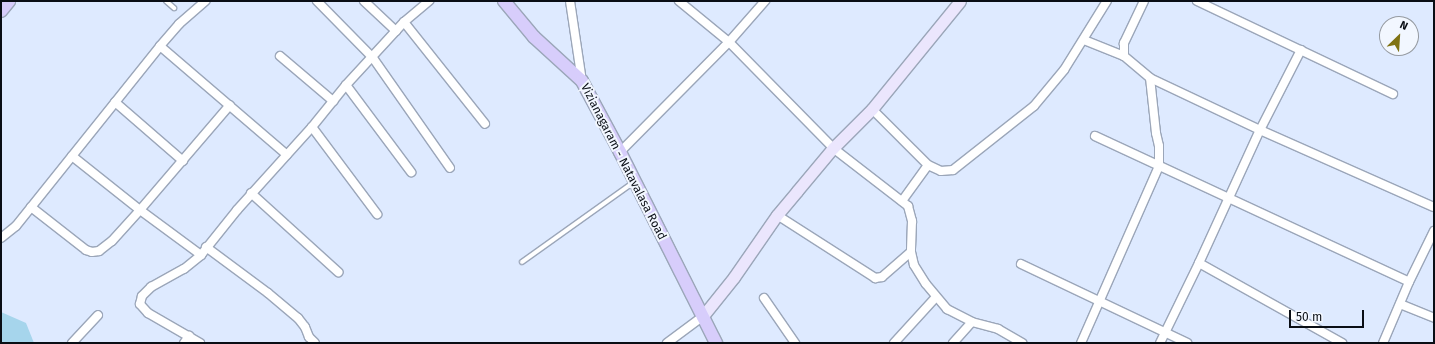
<!DOCTYPE html>
<style>
body{margin:0}
#map{position:relative;width:1435px;height:344px;overflow:hidden;background:#deeaff;font-family:"Fira Sans",sans-serif}
div>[style]{position:absolute}
[style*='--x']{left:calc(var(--x)*1px);top:calc(var(--y)*1px);width:calc(var(--w)*1px);rotate:calc(var(--a)*1deg)}
.building>*{inset:0;background:#a6d5ec}
.roads{filter:drop-shadow(1px 0 #9ba6b9) drop-shadow(-1px 0 #9ba6b9) drop-shadow(0 1px #9ba6b9) drop-shadow(0 -1px #9ba6b9)}
.lane>*{height:4px;margin:-2px;padding:0 2px;transform-origin:2px;border-radius:2px;background:#fff}
.street>*{height:8px;margin:-4px;padding:0 4px;transform-origin:4px;border-radius:4px;background:#fff}
.secondary>*{height:11px;margin:-5.5px;padding:0 5.5px;transform-origin:5.5px;border-radius:5.5px;background:#ebe6fd}
.primary>*{height:12px;margin:-6px;padding:0 6px;transform-origin:6px;border-radius:6px;background:#d7cdfb}
span{translate:-50% -50%;white-space:nowrap;text-align:center;line-height:1.15;-webkit-text-stroke:4px #f2f7ff;paint-order:stroke}
.street-label{font-size:12px;color:#0a0e15}
.frame{position:absolute;inset:0;border:2px solid #0a0e15;pointer-events:none}
.north{position:absolute;left:1379px;top:16px;width:40px;height:40px;box-sizing:border-box;background:#f2f7ff;border:1px solid #959aa1;border-radius:50%;rotate:25deg;font-size:11px;font-weight:700;line-height:16px;text-align:center;color:#0a0e15}
.north::after{content:'';display:block;margin:auto;width:14px;height:18px;background:#807314;clip-path:polygon(50% 0,100% 100%,50% 72%,0 100%)}
.scale{position:absolute;left:1289px;top:310px;width:75px;height:18px;box-sizing:border-box;border:2px solid #0a0e15;border-top:0;padding-left:5px;font-size:12px;line-height:14px;white-space:nowrap;color:#0a0e15;-webkit-text-stroke:3px #f2f7ff;paint-order:stroke}
</style>
<div id="map">
<div class="building">
<i style="clip-path:polygon(1px 312px,26px 323px,34px 343px,1px 343px)"></i>
</div>
<div class="roads">
<div class="lane">
<i style="--x:166;--y:1;--w:11;--a:41"></i>
<i style="--x:522;--y:262;--w:138;--a:-35.5"></i>
</div>
<div class="street">
<i style="--x:317;--y:1;--w:80;--a:45.5"></i>
<i style="--x:373;--y:58;--w:134;--a:55"></i>
<i style="--x:364;--y:1;--w:44;--a:43.2"></i>
<i style="--x:570;--y:1;--w:81;--a:81.5"></i>
<i style="--x:679;--y:1;--w:65;--a:39.4"></i>
<i style="--x:729;--y:42;--w:148;--a:45.5"></i>
<i style="--x:833;--y:148;--w:95;--a:37.7"></i>
<i style="--x:908;--y:206;--w:16;--a:75"></i>
<i style="--x:912;--y:221;--w:31;--a:92"></i>
<i style="--x:911;--y:252;--w:13;--a:77"></i>
<i style="--x:914;--y:265;--w:22;--a:58"></i>
<i style="--x:926;--y:284;--w:33;--a:50"></i>
<i style="--x:947;--y:309;--w:28;--a:27"></i>
<i style="--x:972;--y:322;--w:27;--a:15"></i>
<i style="--x:998;--y:329;--w:28;--a:30"></i>
<i style="--x:1144;--y:1;--w:47;--a:115.5"></i>
<i style="--x:1124;--y:43;--w:13;--a:90"></i>
<i style="--x:1124;--y:56;--w:34;--a:40"></i>
<i style="--x:1150;--y:78;--w:122;--a:25.3"></i>
<i style="--x:1260;--y:130;--w:190;--a:23.9"></i>
<i style="--x:1197;--y:1;--w:217;--a:25.4"></i>
<i style="--x:404;--y:22;--w:130;--a:51.5"></i>
<i style="--x:1084;--y:40;--w:43;--a:21.8"></i>
<i style="--x:160;--y:46;--w:167;--a:40.6"></i>
<i style="--x:280;--y:56;--w:70;--a:40.3"></i>
<i style="--x:346;--y:85;--w:109;--a:53.2"></i>
<i style="--x:115;--y:102;--w:90;--a:40.9"></i>
<i style="--x:872;--y:109;--w:79;--a:45"></i>
<i style="--x:928;--y:165;--w:14;--a:25"></i>
<i style="--x:941;--y:171;--w:12;--a:-5"></i>
<i style="--x:953;--y:170;--w:103;--a:-38.3"></i>
<i style="--x:1034;--y:106;--w:47;--a:-50.2"></i>
<i style="--x:1064;--y:70;--w:81;--a:-58.1"></i>
<i style="--x:312;--y:127;--w:109;--a:53.2"></i>
<i style="--x:1095;--y:136;--w:346;--a:24.9"></i>
<i style="--x:620;--y:152;--w:155;--a:-45.3"></i>
<i style="--x:729;--y:42;--w:55;--a:-48.7"></i>
<i style="--x:72;--y:156;--w:87;--a:38.5"></i>
<i style="--x:140;--y:210;--w:76;--a:36.4"></i>
<i style="--x:251;--y:193;--w:118;--a:42.2"></i>
<i style="--x:902;--y:201;--w:44;--a:-54.2"></i>
<i style="--x:31;--y:207;--w:70;--a:38"></i>
<i style="--x:86;--y:250;--w:6;--a:18"></i>
<i style="--x:92;--y:252;--w:7;--a:-8"></i>
<i style="--x:99;--y:251;--w:16;--a:-38"></i>
<i style="--x:112;--y:241;--w:42;--a:-47.9"></i>
<i style="--x:140;--y:210;--w:138;--a:-49.4"></i>
<i style="--x:777;--y:215;--w:117;--a:32.7"></i>
<i style="--x:875;--y:278;--w:7;--a:-8"></i>
<i style="--x:882;--y:277;--w:38;--a:-41"></i>
<i style="--x:1;--y:238;--w:19;--a:-39"></i>
<i style="--x:16;--y:226;--w:231;--a:-51.3"></i>
<i style="--x:160;--y:46;--w:29;--a:-49"></i>
<i style="--x:179;--y:24;--w:35;--a:-41"></i>
<i style="--x:206;--y:247;--w:77;--a:36.6"></i>
<i style="--x:268;--y:293;--w:39;--a:40"></i>
<i style="--x:298;--y:318;--w:11;--a:52"></i>
<i style="--x:305;--y:327;--w:11;--a:68"></i>
<i style="--x:309;--y:337;--w:8;--a:45"></i>
<i style="--x:1199;--y:263;--w:164;--a:29.2"></i>
<i style="--x:1021;--y:264;--w:184;--a:25.4"></i>
<i style="--x:764;--y:298;--w:55;--a:55.4"></i>
<i style="--x:1400;--y:304;--w:37;--a:22"></i>
<i style="--x:72;--y:343;--w:38;--a:-47"></i>
<i style="--x:184;--y:343;--w:9;--a:-54"></i>
<i style="--x:200;--y:343;--w:60;--a:-150"></i>
<i style="--x:148;--y:313;--w:12;--a:-132"></i>
<i style="--x:140;--y:304;--w:8;--a:-76"></i>
<i style="--x:142;--y:296;--w:13;--a:-45"></i>
<i style="--x:151;--y:287;--w:38;--a:-29"></i>
<i style="--x:184;--y:269;--w:22;--a:-39"></i>
<i style="--x:201;--y:255;--w:58;--a:-51.3"></i>
<i style="--x:237;--y:210;--w:112;--a:-47.9"></i>
<i style="--x:312;--y:127;--w:54;--a:-51"></i>
<i style="--x:346;--y:85;--w:86;--a:-47.4"></i>
<i style="--x:404;--y:22;--w:33;--a:-40"></i>
<i style="--x:667;--y:343;--w:44;--a:-36.6"></i>
<i style="--x:894;--y:343;--w:62;--a:-47.6"></i>
<i style="--x:953;--y:343;--w:28;--a:-48"></i>
<i style="--x:1081;--y:343;--w:193;--a:-66.2"></i>
<i style="--x:1159;--y:166;--w:20;--a:-90"></i>
<i style="--x:1159;--y:146;--w:13;--a:-103"></i>
<i style="--x:1156;--y:133;--w:55;--a:-96.2"></i>
<i style="--x:1160;--y:343;--w:89;--a:-64"></i>
<i style="--x:1199;--y:263;--w:146;--a:-65.4"></i>
<i style="--x:1260;--y:130;--w:90;--a:-62.9"></i>
<i style="--x:1383;--y:343;--w:66;--a:-66.9"></i>
<i style="--x:1409;--y:282;--w:57;--a:-63.9"></i>
</div>
<div class="secondary">
<i style="--x:702;--y:317;--w:51;--a:-51.3"></i>
<i style="--x:734;--y:277;--w:75;--a:-55.3"></i>
<i style="--x:777;--y:215;--w:31;--a:-50"></i>
<i style="--x:797;--y:191;--w:56;--a:-50.1"></i>
<i style="--x:833;--y:148;--w:55;--a:-45"></i>
<i style="--x:872;--y:109;--w:139;--a:-50.8"></i>
</div>
<div class="primary">
<i style="--x:504;--y:1;--w:47;--a:50.2"></i>
<i style="--x:534;--y:37;--w:65;--a:42.5"></i>
<i style="--x:582;--y:81;--w:81;--a:61.8"></i>
<i style="--x:620;--y:152;--w:214;--a:63.3"></i>
<i style="--x:1;--y:11;--w:13;--a:-51"></i>
</div>
</div>
<div class="street-label">
<span style="left:623px;top:162px;rotate:63deg">Vizianagaram - Natavalasa Road</span>
</div>
<div class="frame"></div>
<div class="north">N</div>
<div class="scale">50 m</div>
</div>
